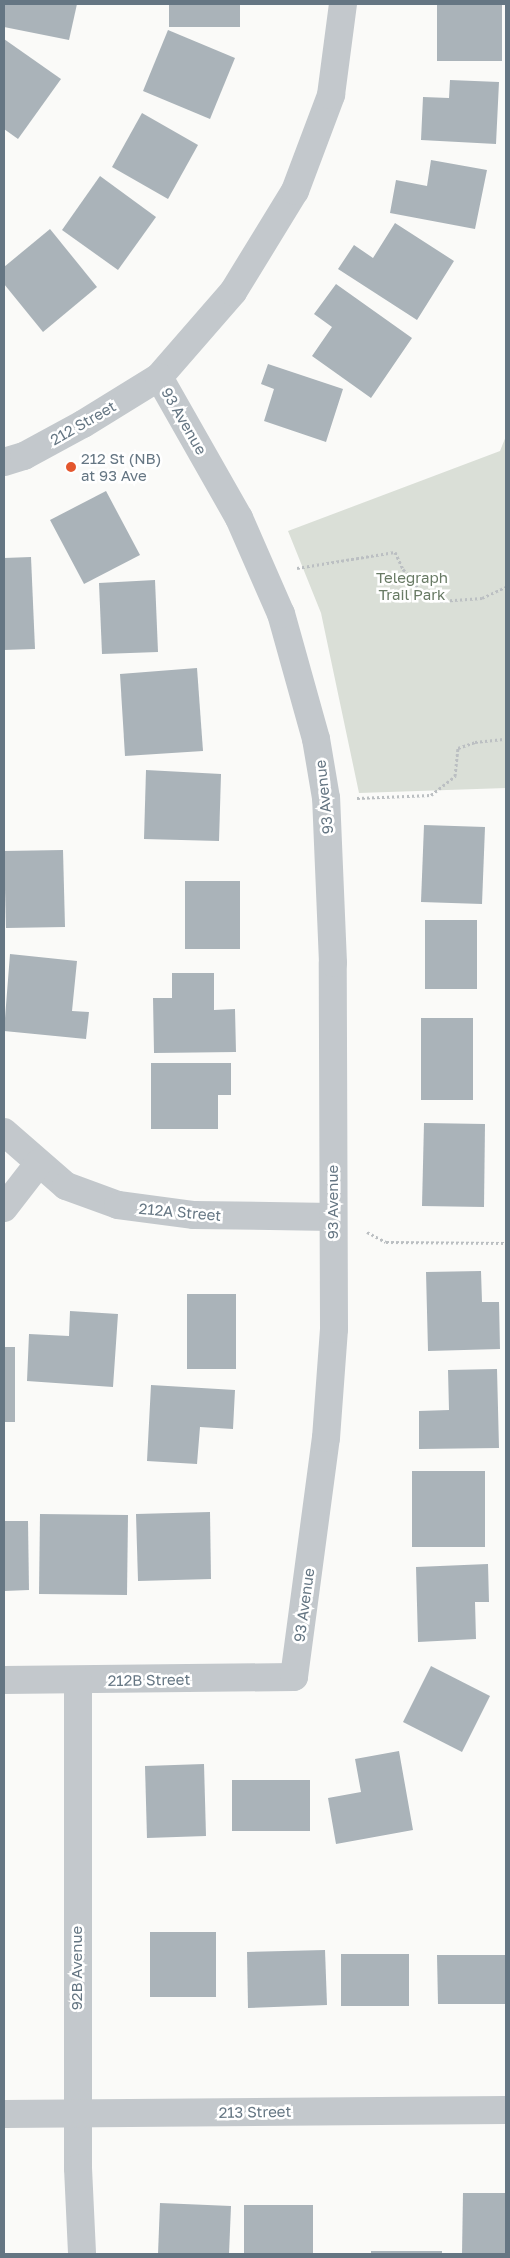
<!DOCTYPE html>
<style>
body{margin:0}
#map{position:relative;width:510px;height:2258px;overflow:hidden;background:#fafaf8;font-family:"Golos Text",sans-serif}
div>[style]{position:absolute}
[style*='--x']{left:calc(var(--x)*1px);top:calc(var(--y)*1px);width:calc(var(--w)*1px);rotate:calc(var(--a)*1deg)}
.green>*{inset:0;background:#dadfd7}
.building>*{inset:0;background:#aab3b9}
.path>*{height:3px;margin-top:-1.5px;transform-origin:0;background:repeating-linear-gradient(90deg,#bbbfc2 0 2.5px,transparent 0 5px)}
.minor>*{height:28px;margin:-14px;padding:0 14px;transform-origin:14px;border-radius:14px;background:#c3c8cc}
.dots>*{width:14px;height:14px;translate:-50% -50%;box-sizing:border-box;border:2px solid #fff;border-radius:50%}
span{translate:-50% -50%;white-space:nowrap;text-align:center;line-height:1.15;-webkit-text-stroke:5px #fff;paint-order:stroke}
.street-label{font-size:15px;color:#657683}
.poi-label{font-size:15px;color:#657683}
.left{translate:0 -50%;text-align:left}
.park-label{font-size:15px;color:#687a64}
.frame{position:absolute;inset:0;border:5px solid #657683;pointer-events:none}
</style>
<div id="map">
<div class="green">
<i style="clip-path:polygon(506px 436px,506px 788px,359px 793px,321px 613px,288px 531px,500px 451px)"></i>
</div>
<div class="building">
<i style="clip-path:polygon(4px 4px,77px 4px,69px 40px,4px 27px)"></i>
<i style="clip-path:polygon(169px 4px,240px 4px,240px 27px,169px 27px)"></i>
<i style="clip-path:polygon(437px 4px,502px 4px,502px 61px,437px 61px)"></i>
<i style="clip-path:polygon(168px 30px,235px 58px,210px 119px,143px 91px)"></i>
<i style="clip-path:polygon(4px 39px,61px 79px,18px 139px,4px 129px)"></i>
<i style="clip-path:polygon(450px 80px,499px 82px,496px 144px,421px 140px,423px 97px,449px 98px)"></i>
<i style="clip-path:polygon(142px 113px,198px 145px,168px 199px,112px 167px)"></i>
<i style="clip-path:polygon(431px 160px,487px 170px,475px 229px,390px 213px,396px 180px,427px 186px)"></i>
<i style="clip-path:polygon(100px 176px,156px 217px,118px 270px,62px 230px)"></i>
<i style="clip-path:polygon(395px 223px,454px 261px,417px 320px,338px 269px,354px 245px,373px 258px)"></i>
<i style="clip-path:polygon(50px 229px,97px 287px,43px 332px,4px 284px,4px 267px)"></i>
<i style="clip-path:polygon(336px 284px,412px 338px,371px 398px,312px 356px,332px 327px,314px 314px)"></i>
<i style="clip-path:polygon(268px 364px,343px 389px,326px 442px,264px 421px,274px 389px,261px 384px)"></i>
<i style="clip-path:polygon(106px 491px,140px 555px,84px 584px,50px 520px)"></i>
<i style="clip-path:polygon(31px 557px,35px 649px,4px 650px,4px 558px)"></i>
<i style="clip-path:polygon(155px 580px,158px 652px,102px 654px,99px 583px)"></i>
<i style="clip-path:polygon(197px 668px,203px 751px,125px 756px,120px 674px)"></i>
<i style="clip-path:polygon(146px 770px,221px 774px,219px 841px,144px 839px)"></i>
<i style="clip-path:polygon(424px 825px,485px 827px,482px 904px,421px 902px)"></i>
<i style="clip-path:polygon(63px 850px,65px 927px,6px 928px,4px 851px)"></i>
<i style="clip-path:polygon(185px 881px,240px 881px,240px 949px,185px 949px)"></i>
<i style="clip-path:polygon(425px 920px,477px 920px,477px 989px,425px 989px)"></i>
<i style="clip-path:polygon(10px 954px,77px 961px,72px 1011px,89px 1012px,86px 1039px,4px 1031px)"></i>
<i style="clip-path:polygon(172px 973px,214px 973px,214px 1010px,235px 1009px,236px 1052px,154px 1053px,153px 998px,172px 998px)"></i>
<i style="clip-path:polygon(421px 1018px,473px 1018px,473px 1100px,421px 1100px)"></i>
<i style="clip-path:polygon(151px 1063px,231px 1063px,231px 1095px,218px 1095px,218px 1129px,151px 1129px)"></i>
<i style="clip-path:polygon(424px 1123px,485px 1124px,484px 1207px,422px 1206px)"></i>
<i style="clip-path:polygon(481px 1271px,482px 1302px,499px 1302px,500px 1349px,428px 1351px,426px 1272px)"></i>
<i style="clip-path:polygon(187px 1294px,236px 1294px,236px 1369px,187px 1369px)"></i>
<i style="clip-path:polygon(70px 1311px,118px 1314px,113px 1387px,27px 1381px,29px 1334px,69px 1336px)"></i>
<i style="clip-path:polygon(4px 1347px,15px 1347px,15px 1422px,4px 1422px)"></i>
<i style="clip-path:polygon(497px 1369px,499px 1448px,419px 1449px,419px 1411px,449px 1410px,448px 1370px)"></i>
<i style="clip-path:polygon(151px 1385px,235px 1390px,233px 1429px,200px 1427px,197px 1464px,147px 1461px)"></i>
<i style="clip-path:polygon(412px 1471px,485px 1471px,485px 1547px,412px 1547px)"></i>
<i style="clip-path:polygon(210px 1512px,211px 1579px,138px 1581px,136px 1514px)"></i>
<i style="clip-path:polygon(40px 1514px,128px 1515px,127px 1595px,39px 1594px)"></i>
<i style="clip-path:polygon(4px 1521px,28px 1521px,29px 1590px,4px 1591px)"></i>
<i style="clip-path:polygon(488px 1564px,489px 1602px,475px 1602px,476px 1639px,418px 1642px,416px 1567px)"></i>
<i style="clip-path:polygon(431px 1666px,490px 1696px,462px 1752px,403px 1722px)"></i>
<i style="clip-path:polygon(399px 1751px,413px 1830px,336px 1844px,328px 1798px,361px 1792px,355px 1759px)"></i>
<i style="clip-path:polygon(204px 1764px,206px 1836px,147px 1838px,145px 1766px)"></i>
<i style="clip-path:polygon(232px 1780px,310px 1780px,310px 1831px,232px 1831px)"></i>
<i style="clip-path:polygon(150px 1932px,216px 1932px,216px 1997px,150px 1997px)"></i>
<i style="clip-path:polygon(325px 1950px,327px 2005px,248px 2008px,247px 1952px)"></i>
<i style="clip-path:polygon(341px 1954px,409px 1954px,409px 2006px,341px 2006px)"></i>
<i style="clip-path:polygon(437px 1955px,506px 1955px,506px 2004px,438px 2004px)"></i>
<i style="clip-path:polygon(463px 2193px,506px 2193px,506px 2254px,462px 2254px)"></i>
<i style="clip-path:polygon(160px 2203px,231px 2206px,229px 2254px,158px 2254px)"></i>
<i style="clip-path:polygon(244px 2205px,313px 2205px,313px 2253px,244px 2253px)"></i>
<i style="clip-path:polygon(371px 2251px,442px 2251px,442px 2254px,371px 2254px)"></i>
</div>
<div class="path">
<i style="--x:297;--y:568;--w:99;--a:-9.3"></i>
<i style="--x:395;--y:552;--w:19;--a:65"></i>
<i style="--x:403;--y:569;--w:26;--a:51"></i>
<i style="--x:419;--y:589;--w:24;--a:30"></i>
<i style="--x:440;--y:601;--w:42;--a:-4.1"></i>
<i style="--x:482;--y:598;--w:26;--a:-25"></i>
<i style="--x:357;--y:798;--w:74;--a:-2.3"></i>
<i style="--x:431;--y:795;--w:31;--a:-38"></i>
<i style="--x:455;--y:776;--w:28;--a:-84"></i>
<i style="--x:458;--y:748;--w:18;--a:-19"></i>
<i style="--x:475;--y:742;--w:31;--a:-6"></i>
<i style="--x:367;--y:1232;--w:21;--a:28"></i>
<i style="--x:386;--y:1242;--w:120;--a:0.5"></i>
</div>
<div class="minor">
<i style="--x:4;--y:462;--w:21;--a:-17"></i>
<i style="--x:24;--y:456;--w:67;--a:-28.5"></i>
<i style="--x:83;--y:424;--w:89;--a:-31.7"></i>
<i style="--x:159;--y:377;--w:113;--a:-49"></i>
<i style="--x:233;--y:292;--w:119;--a:-58.5"></i>
<i style="--x:295;--y:191;--w:103;--a:-69.4"></i>
<i style="--x:331;--y:95;--w:92;--a:-82.5"></i>
<i style="--x:4;--y:1132;--w:82;--a:41.1"></i>
<i style="--x:66;--y:1186;--w:55;--a:20.1"></i>
<i style="--x:118;--y:1205;--w:77;--a:7.5"></i>
<i style="--x:194;--y:1215;--w:139;--a:0.8"></i>
<i style="--x:4;--y:1208;--w:56;--a:-52.3"></i>
<i style="--x:4;--y:1680;--w:290;--a:-0.6"></i>
<i style="--x:294;--y:1677;--w:241;--a:-82.4"></i>
<i style="--x:326;--y:1438;--w:109;--a:-85.8"></i>
<i style="--x:334;--y:1329;--w:366;--a:-90.2"></i>
<i style="--x:333;--y:963;--w:165;--a:-92.4"></i>
<i style="--x:326;--y:798;--w:60;--a:-99.6"></i>
<i style="--x:316;--y:739;--w:130;--a:-105.6"></i>
<i style="--x:281;--y:614;--w:105;--a:-113.6"></i>
<i style="--x:239;--y:518;--w:162;--a:-119.6"></i>
<i style="--x:78;--y:1681;--w:487;--a:90"></i>
<i style="--x:78;--y:2168;--w:86;--a:87.3"></i>
<i style="--x:4;--y:2114;--w:502;--a:-0.46"></i>
</div>
<div class="dots">
<i style="left:71px;top:467px;background:#e4572e"></i>
</div>
<div class="street-label">
<span style="left:184px;top:421px;rotate:60deg">93 Avenue</span>
<span style="left:83px;top:423px;rotate:-30deg">212 Street</span>
<span style="left:324px;top:797px;rotate:-96deg">93 Avenue</span>
<span style="left:333px;top:1202px;rotate:-90deg">93 Avenue</span>
<span style="left:180px;top:1212px;rotate:5deg">212A Street</span>
<span style="left:304px;top:1605px;rotate:-82deg">93 Avenue</span>
<span style="left:149px;top:1680px;rotate:-1deg">212B Street</span>
<span style="left:77px;top:1968px;rotate:-90deg">92B Avenue</span>
<span style="left:255px;top:2112px;rotate:-1deg">213 Street</span>
</div>
<div class="poi-label">
<span class="left" style="left:81px;top:467px">212 St (NB)<br>at 93 Ave</span>
</div>
<div class="park-label">
<span style="left:412px;top:586px">Telegraph<br>Trail Park</span>
</div>
<div class="frame"></div>
</div>
